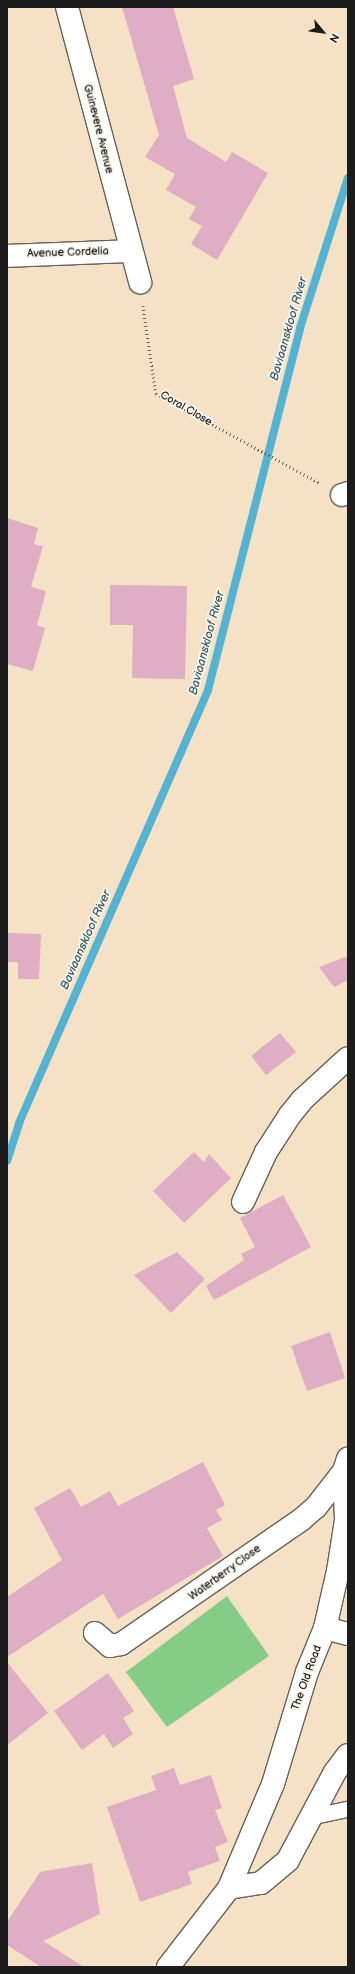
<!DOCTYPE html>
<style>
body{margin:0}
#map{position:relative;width:355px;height:1974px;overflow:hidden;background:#f5e1c6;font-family:"Balsamiq Sans",sans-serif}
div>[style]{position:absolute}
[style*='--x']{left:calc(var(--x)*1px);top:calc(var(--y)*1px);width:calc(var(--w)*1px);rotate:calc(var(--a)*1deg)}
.green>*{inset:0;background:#84cc88}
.stream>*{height:8px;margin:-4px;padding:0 4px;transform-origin:4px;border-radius:4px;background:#54b2d2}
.building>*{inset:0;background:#dfaec4}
.path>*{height:2.5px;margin-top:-1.25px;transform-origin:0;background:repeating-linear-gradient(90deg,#686158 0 1px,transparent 0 4px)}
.roads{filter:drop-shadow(1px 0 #686158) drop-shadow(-1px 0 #686158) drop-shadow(0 1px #686158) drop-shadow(0 -1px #686158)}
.lane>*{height:15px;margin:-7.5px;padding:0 7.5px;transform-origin:7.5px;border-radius:7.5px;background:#fff}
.street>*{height:22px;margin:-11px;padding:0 11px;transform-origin:11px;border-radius:11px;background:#fff}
span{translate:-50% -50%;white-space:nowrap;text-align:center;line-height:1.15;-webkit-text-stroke:3.5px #fbf7ec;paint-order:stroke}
.street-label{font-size:11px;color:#1c1c1c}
.water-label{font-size:12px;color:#325865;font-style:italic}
.frame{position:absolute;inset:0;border:8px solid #1c1c1c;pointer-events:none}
.north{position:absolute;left:303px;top:12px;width:40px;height:40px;-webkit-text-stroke:3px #fbf7ec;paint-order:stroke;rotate:119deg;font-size:11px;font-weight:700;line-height:16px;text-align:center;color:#1c1c1c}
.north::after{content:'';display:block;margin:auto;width:14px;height:18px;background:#1c1c1c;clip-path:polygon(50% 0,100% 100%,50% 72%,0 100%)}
</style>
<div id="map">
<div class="green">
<i style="clip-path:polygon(227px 1596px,269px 1656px,167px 1727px,126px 1672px)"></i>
</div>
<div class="stream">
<i style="--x:7;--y:1161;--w:40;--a:-72"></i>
<i style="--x:19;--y:1123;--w:472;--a:-66.4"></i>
<i style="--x:208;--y:690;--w:374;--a:-75.7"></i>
<i style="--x:300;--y:328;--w:157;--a:-72.3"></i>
</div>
<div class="building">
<i style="clip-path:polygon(122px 7px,173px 7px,194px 79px,173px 86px,187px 138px,226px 162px,232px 152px,268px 173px,217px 260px,191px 244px,202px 226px,189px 219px,196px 207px,166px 190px,175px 174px,145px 157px,159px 135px)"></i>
<i style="clip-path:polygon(7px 518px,38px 528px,34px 544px,43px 546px,31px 587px,46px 591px,37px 625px,45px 628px,33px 671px,7px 664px)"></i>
<i style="clip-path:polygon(110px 585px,187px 586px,185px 679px,132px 678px,133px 625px,110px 625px)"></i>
<i style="clip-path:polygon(7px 933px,41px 934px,39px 979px,18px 979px,18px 962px,7px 962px)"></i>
<i style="clip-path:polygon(348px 956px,348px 980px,334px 987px,319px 967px)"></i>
<i style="clip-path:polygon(280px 1033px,296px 1052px,266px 1075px,251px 1056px)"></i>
<i style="clip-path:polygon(194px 1152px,204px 1162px,209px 1154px,231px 1178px,184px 1223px,153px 1191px)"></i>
<i style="clip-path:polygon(283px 1195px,311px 1247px,214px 1300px,206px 1286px,244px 1260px,241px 1254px,255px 1247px,240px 1218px)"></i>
<i style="clip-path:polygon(177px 1252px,205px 1279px,171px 1313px,134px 1275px)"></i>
<i style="clip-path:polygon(330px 1332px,345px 1378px,307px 1391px,291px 1346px)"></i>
<i style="clip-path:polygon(203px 1462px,225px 1505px,216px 1510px,222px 1520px,207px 1528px,223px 1556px,118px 1619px,103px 1594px,7px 1657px,7px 1597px,62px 1560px,34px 1508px,70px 1488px,81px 1507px,110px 1491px,118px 1506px)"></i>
<i style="clip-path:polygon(7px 1662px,48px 1713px,7px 1745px)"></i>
<i style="clip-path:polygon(108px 1673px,134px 1711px,123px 1718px,133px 1734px,113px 1748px,104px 1734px,82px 1750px,54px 1711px)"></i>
<i style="clip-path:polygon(174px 1768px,180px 1785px,211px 1775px,222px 1808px,215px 1810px,228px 1842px,215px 1847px,220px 1861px,188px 1872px,192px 1884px,140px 1902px,107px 1807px,156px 1790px,151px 1776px)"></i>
<i style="clip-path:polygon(92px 1863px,100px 1914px,43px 1941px,84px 1967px,41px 1967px,7px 1945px,7px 1922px,40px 1872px)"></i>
</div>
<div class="path">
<i style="--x:143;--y:306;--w:89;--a:81.6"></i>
<i style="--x:156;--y:394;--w:187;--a:28.5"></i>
</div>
<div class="roads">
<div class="lane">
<i style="--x:309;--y:1817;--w:40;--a:-12"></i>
</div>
<div class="street">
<i style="--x:67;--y:7;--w:285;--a:75.1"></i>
<i style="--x:7;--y:256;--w:123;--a:-2.3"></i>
<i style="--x:342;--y:495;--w:6;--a:-18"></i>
<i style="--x:243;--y:1202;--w:55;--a:-65.3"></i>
<i style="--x:266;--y:1152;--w:44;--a:-57"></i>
<i style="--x:290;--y:1115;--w:19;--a:-51"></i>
<i style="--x:302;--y:1100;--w:62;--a:-42.4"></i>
<i style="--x:325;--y:1628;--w:24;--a:15"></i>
<i style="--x:95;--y:1633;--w:20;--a:41"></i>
<i style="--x:110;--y:1646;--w:11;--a:-10"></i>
<i style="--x:121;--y:1644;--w:220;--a:-34.6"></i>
<i style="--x:302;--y:1519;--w:18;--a:-41"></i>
<i style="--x:316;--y:1507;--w:46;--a:-52.1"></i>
<i style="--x:229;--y:1888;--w:32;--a:-9"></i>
<i style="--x:261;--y:1883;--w:35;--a:-40"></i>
<i style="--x:288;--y:1860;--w:100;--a:-61.9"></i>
<i style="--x:335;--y:1772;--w:21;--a:-53"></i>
<i style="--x:168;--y:1967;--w:100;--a:-52.3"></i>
<i style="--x:229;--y:1888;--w:113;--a:-67.1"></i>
<i style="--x:273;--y:1784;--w:117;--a:-73.1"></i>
<i style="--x:307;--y:1672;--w:48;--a:-67.8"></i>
<i style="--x:325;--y:1628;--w:58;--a:-77.2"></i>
<i style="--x:338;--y:1571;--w:52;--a:-81.1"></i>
<i style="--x:346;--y:1520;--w:49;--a:-92.3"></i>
<i style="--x:344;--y:1471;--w:13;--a:-72"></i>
</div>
</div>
<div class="street-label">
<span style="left:98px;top:129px;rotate:76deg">Guinevere Avenue</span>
<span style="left:68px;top:253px;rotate:-2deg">Avenue Cordelia</span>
<span style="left:186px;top:409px;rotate:30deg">Coral Close</span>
<span style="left:225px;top:1573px;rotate:-36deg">Waterberry Close</span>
<span style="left:307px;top:1678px;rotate:-70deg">The Old Road</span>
</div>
<div class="water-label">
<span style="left:289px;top:329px;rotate:-74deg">Baviaanskloof River</span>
<span style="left:207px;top:643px;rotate:-75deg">Baviaanskloof River</span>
<span style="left:86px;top:940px;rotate:-66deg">Baviaanskloof River</span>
</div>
<div class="frame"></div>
<div class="north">N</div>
</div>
